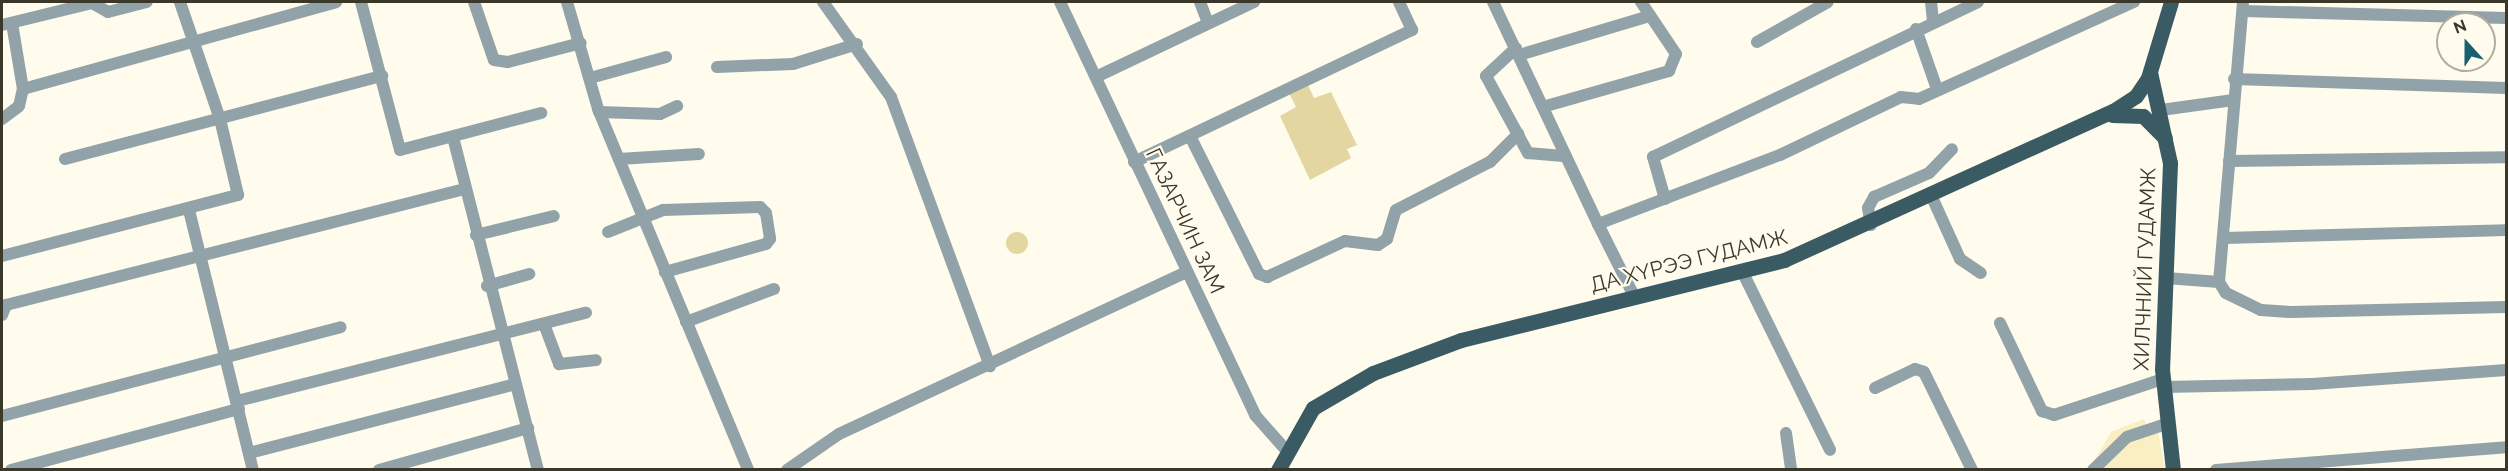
<!DOCTYPE html>
<meta charset="utf-8">
<style>
body{margin:0}
#map{position:relative;width:2508px;height:471px;overflow:hidden;background:#fffbed;font-family:Raleway,sans-serif}
div>[style]{position:absolute}
[style*='--x']{left:calc(var(--x)*1px);top:calc(var(--y)*1px);width:calc(var(--w)*1px);rotate:calc(var(--a)*1deg)}
.built>*{inset:0;background:#faeec3}
.green>*{inset:0;background:#e4d6a1}
.round{border-radius:50%}
.minor>*{height:12px;margin:-6px;padding:0 6px;transform-origin:6px;border-radius:6px;background:#91a3a8}
.major>*{height:15px;margin:-7.5px;padding:0 7.5px;transform-origin:7.5px;border-radius:7.5px;background:#3b5b64}
span{translate:-50% -50%;white-space:nowrap;text-align:center;line-height:1.15;-webkit-text-stroke:4.5px #fffbed;paint-order:stroke}
.street-label{font-size:21px;color:#3b382a}
.frame{position:absolute;inset:0;border:3px solid #3b382a;pointer-events:none}
.north{position:absolute;left:2436px;top:12px;width:60px;height:60px;box-sizing:border-box;background:#fffbed;border:2px solid #b1ad9f;border-radius:50%;rotate:339deg;font-size:16px;font-weight:700;line-height:24px;text-align:center;color:#3b382a}
.north::after{content:'';display:block;margin:auto;width:21px;height:27px;background:#185f70;clip-path:polygon(50% 0,100% 100%,50% 72%,0 100%)}
</style>
<div id="map">
<div class="built">
<i style="clip-path:polygon(2144px 419px,2150px 434px,2158px 432px,2165px 469px,2089px 470px,2111px 432px)"></i>
</div>
<div class="green">
<i style="clip-path:polygon(1306px 81px,1314px 98px,1331px 92px,1357px 145px,1347px 149px,1351px 158px,1310px 180px,1280px 116px,1296px 107px,1287px 89px)"></i>
<i class="round" style="left:1006px;top:232px;width:22px;height:22px"></i>
</div>
<div class="minor">
<i style="--x:361;--y:2;--w:153;--a:75.2"></i>
<i style="--x:400;--y:150;--w:146;--a:-14.7"></i>
<i style="--x:474;--y:2;--w:61;--a:71"></i>
<i style="--x:494;--y:60;--w:14;--a:8"></i>
<i style="--x:508;--y:62;--w:75;--a:-14.6"></i>
<i style="--x:567;--y:2;--w:111;--a:73.8"></i>
<i style="--x:598;--y:109;--w:391;--a:67.4"></i>
<i style="--x:823;--y:2;--w:117;--a:54.4"></i>
<i style="--x:891;--y:97;--w:287;--a:69.8"></i>
<i style="--x:1060;--y:2;--w:457;--a:64.7"></i>
<i style="--x:1255;--y:415;--w:47;--a:48.5"></i>
<i style="--x:1200;--y:2;--w:22;--a:69"></i>
<i style="--x:1493;--y:2;--w:246;--a:64.7"></i>
<i style="--x:1931;--y:2;--w:19;--a:84"></i>
<i style="--x:2243;--y:2;--w:281;--a:94.9"></i>
<i style="--x:2219;--y:282;--w:13;--a:58"></i>
<i style="--x:2226;--y:293;--w:39;--a:26"></i>
<i style="--x:2261;--y:310;--w:30;--a:4"></i>
<i style="--x:2291;--y:312;--w:215;--a:-1.3"></i>
<i style="--x:2243;--y:11;--w:263;--a:1.5"></i>
<i style="--x:2;--y:25;--w:93;--a:-13.7"></i>
<i style="--x:92;--y:3;--w:18;--a:29"></i>
<i style="--x:108;--y:12;--w:40;--a:-14.4"></i>
<i style="--x:1916;--y:29;--w:64;--a:70.7"></i>
<i style="--x:1757;--y:42;--w:81;--a:-29.4"></i>
<i style="--x:1516;--y:48;--w:41;--a:137"></i>
<i style="--x:1486;--y:76;--w:88;--a:61.4"></i>
<i style="--x:1528;--y:153;--w:38;--a:5"></i>
<i style="--x:1519;--y:55;--w:137;--a:-16.6"></i>
<i style="--x:717;--y:67;--w:76;--a:-2.3"></i>
<i style="--x:793;--y:64;--w:67;--a:-17.4"></i>
<i style="--x:1098;--y:76;--w:173;--a:-25.4"></i>
<i style="--x:590;--y:78;--w:79;--a:-15.4"></i>
<i style="--x:2234;--y:79;--w:272;--a:1.9"></i>
<i style="--x:23;--y:89;--w:325;--a:-15.5"></i>
<i style="--x:1546;--y:106;--w:128;--a:-15.9"></i>
<i style="--x:1669;--y:71;--w:18;--a:-68"></i>
<i style="--x:1676;--y:54;--w:63;--a:-123.9"></i>
<i style="--x:2161;--y:110;--w:73;--a:-7.9"></i>
<i style="--x:599;--y:112;--w:61;--a:1.9"></i>
<i style="--x:660;--y:114;--w:19;--a:-25"></i>
<i style="--x:2;--y:119;--w:21;--a:-37"></i>
<i style="--x:19;--y:106;--w:17;--a:-77"></i>
<i style="--x:23;--y:89;--w:67;--a:-99.5"></i>
<i style="--x:1190;--y:136;--w:154;--a:63.4"></i>
<i style="--x:1259;--y:274;--w:9;--a:21"></i>
<i style="--x:1267;--y:277;--w:86;--a:-24.8"></i>
<i style="--x:1345;--y:241;--w:33;--a:7"></i>
<i style="--x:1378;--y:245;--w:11;--a:-34"></i>
<i style="--x:1387;--y:239;--w:30;--a:-73"></i>
<i style="--x:1396;--y:210;--w:106;--a:-27.1"></i>
<i style="--x:1490;--y:162;--w:40;--a:-45"></i>
<i style="--x:453;--y:137;--w:344;--a:75.7"></i>
<i style="--x:65;--y:159;--w:328;--a:-14.7"></i>
<i style="--x:619;--y:159;--w:80;--a:-3.6"></i>
<i style="--x:2229;--y:161;--w:277;--a:-0.8"></i>
<i style="--x:1134;--y:162;--w:308;--a:-25.4"></i>
<i style="--x:1412;--y:30;--w:31;--a:-115"></i>
<i style="--x:1931;--y:195;--w:70;--a:65.6"></i>
<i style="--x:1960;--y:259;--w:25;--a:34"></i>
<i style="--x:1665;--y:199;--w:44;--a:-105.9"></i>
<i style="--x:1653;--y:157;--w:360;--a:-25.5"></i>
<i style="--x:189;--y:210;--w:268;--a:76.2"></i>
<i style="--x:1871;--y:225;--w:17;--a:-100"></i>
<i style="--x:1868;--y:208;--w:13;--a:-61"></i>
<i style="--x:1874;--y:197;--w:60;--a:-23.6"></i>
<i style="--x:1929;--y:173;--w:33;--a:-46"></i>
<i style="--x:608;--y:232;--w:59;--a:-21.8"></i>
<i style="--x:663;--y:210;--w:97;--a:-1.8"></i>
<i style="--x:760;--y:207;--w:8;--a:45"></i>
<i style="--x:766;--y:213;--w:26;--a:81"></i>
<i style="--x:770;--y:239;--w:6;--a:129"></i>
<i style="--x:766;--y:244;--w:105;--a:164.5"></i>
<i style="--x:476;--y:235;--w:80;--a:-13.7"></i>
<i style="--x:2224;--y:238;--w:282;--a:-1.6"></i>
<i style="--x:2;--y:256;--w:244;--a:-14.5"></i>
<i style="--x:238;--y:195;--w:78;--a:-103.3"></i>
<i style="--x:220;--y:119;--w:124;--a:-108.9"></i>
<i style="--x:1743;--y:273;--w:197;--a:63.8"></i>
<i style="--x:2166;--y:278;--w:53;--a:4.3"></i>
<i style="--x:487;--y:286;--w:44;--a:-15.9"></i>
<i style="--x:1635;--y:298;--w:83;--a:-116.6"></i>
<i style="--x:1598;--y:224;--w:195;--a:-20.8"></i>
<i style="--x:1780;--y:155;--w:134;--a:-25.6"></i>
<i style="--x:1901;--y:97;--w:18;--a:6"></i>
<i style="--x:1919;--y:99;--w:236;--a:-24.3"></i>
<i style="--x:2;--y:315;--w:11;--a:-68"></i>
<i style="--x:6;--y:305;--w:474;--a:-14.2"></i>
<i style="--x:686;--y:322;--w:94;--a:-20.6"></i>
<i style="--x:2000;--y:323;--w:98;--a:64.5"></i>
<i style="--x:2042;--y:411;--w:13;--a:18"></i>
<i style="--x:2054;--y:415;--w:115;--a:-18.3"></i>
<i style="--x:544;--y:324;--w:43;--a:69.4"></i>
<i style="--x:559;--y:364;--w:37;--a:-6"></i>
<i style="--x:2163;--y:387;--w:149;--a:-1.2"></i>
<i style="--x:2312;--y:384;--w:195;--a:-4.1"></i>
<i style="--x:1875;--y:388;--w:44;--a:-25.4"></i>
<i style="--x:1915;--y:369;--w:9;--a:18"></i>
<i style="--x:1924;--y:372;--w:109;--a:63.9"></i>
<i style="--x:237;--y:401;--w:360;--a:-14.2"></i>
<i style="--x:2;--y:416;--w:350;--a:-14.7"></i>
<i style="--x:1786;--y:433;--w:37;--a:82"></i>
<i style="--x:249;--y:453;--w:275;--a:-14.5"></i>
<i style="--x:11;--y:470;--w:236;--a:-15"></i>
<i style="--x:379;--y:470;--w:155;--a:-15.7"></i>
<i style="--x:787;--y:470;--w:63;--a:-34.7"></i>
<i style="--x:839;--y:434;--w:384;--a:-25"></i>
<i style="--x:2093;--y:470;--w:47;--a:-44.1"></i>
<i style="--x:2127;--y:437;--w:41;--a:-18.4"></i>
<i style="--x:2216;--y:470;--w:291;--a:-4.5"></i>
</div>
<div class="major">
<i style="--x:2150;--y:72;--w:93;--a:77.6"></i>
<i style="--x:2170;--y:163;--w:206;--a:92.2"></i>
<i style="--x:2162;--y:369;--w:102;--a:83.8"></i>
<i style="--x:2112;--y:115;--w:31;--a:2"></i>
<i style="--x:2143;--y:116;--w:31;--a:45"></i>
<i style="--x:1278;--y:470;--w:71;--a:-60.6"></i>
<i style="--x:1313;--y:408;--w:69;--a:-30.3"></i>
<i style="--x:1373;--y:373;--w:94;--a:-20.6"></i>
<i style="--x:1461;--y:340;--w:333;--a:-13.9"></i>
<i style="--x:1784;--y:260;--w:361;--a:-24.4"></i>
<i style="--x:2113;--y:111;--w:27;--a:-33"></i>
<i style="--x:2136;--y:96;--w:22;--a:-56"></i>
<i style="--x:2148;--y:78;--w:79;--a:-73.2"></i>
</div>
<div class="street-label">
<span style="left:1185px;top:221px;rotate:65deg">ГАЗАРЧИН ЗАМ</span>
<span style="left:1689px;top:261px;rotate:-14deg">ДА ХҮРЭЭ ГУДАМЖ</span>
<span style="left:2145px;top:269px;rotate:-88deg">ХИЛЧНИЙ ГУДАМЖ</span>
</div>
<div class="frame"></div>
<div class="north">N</div>
</div>
